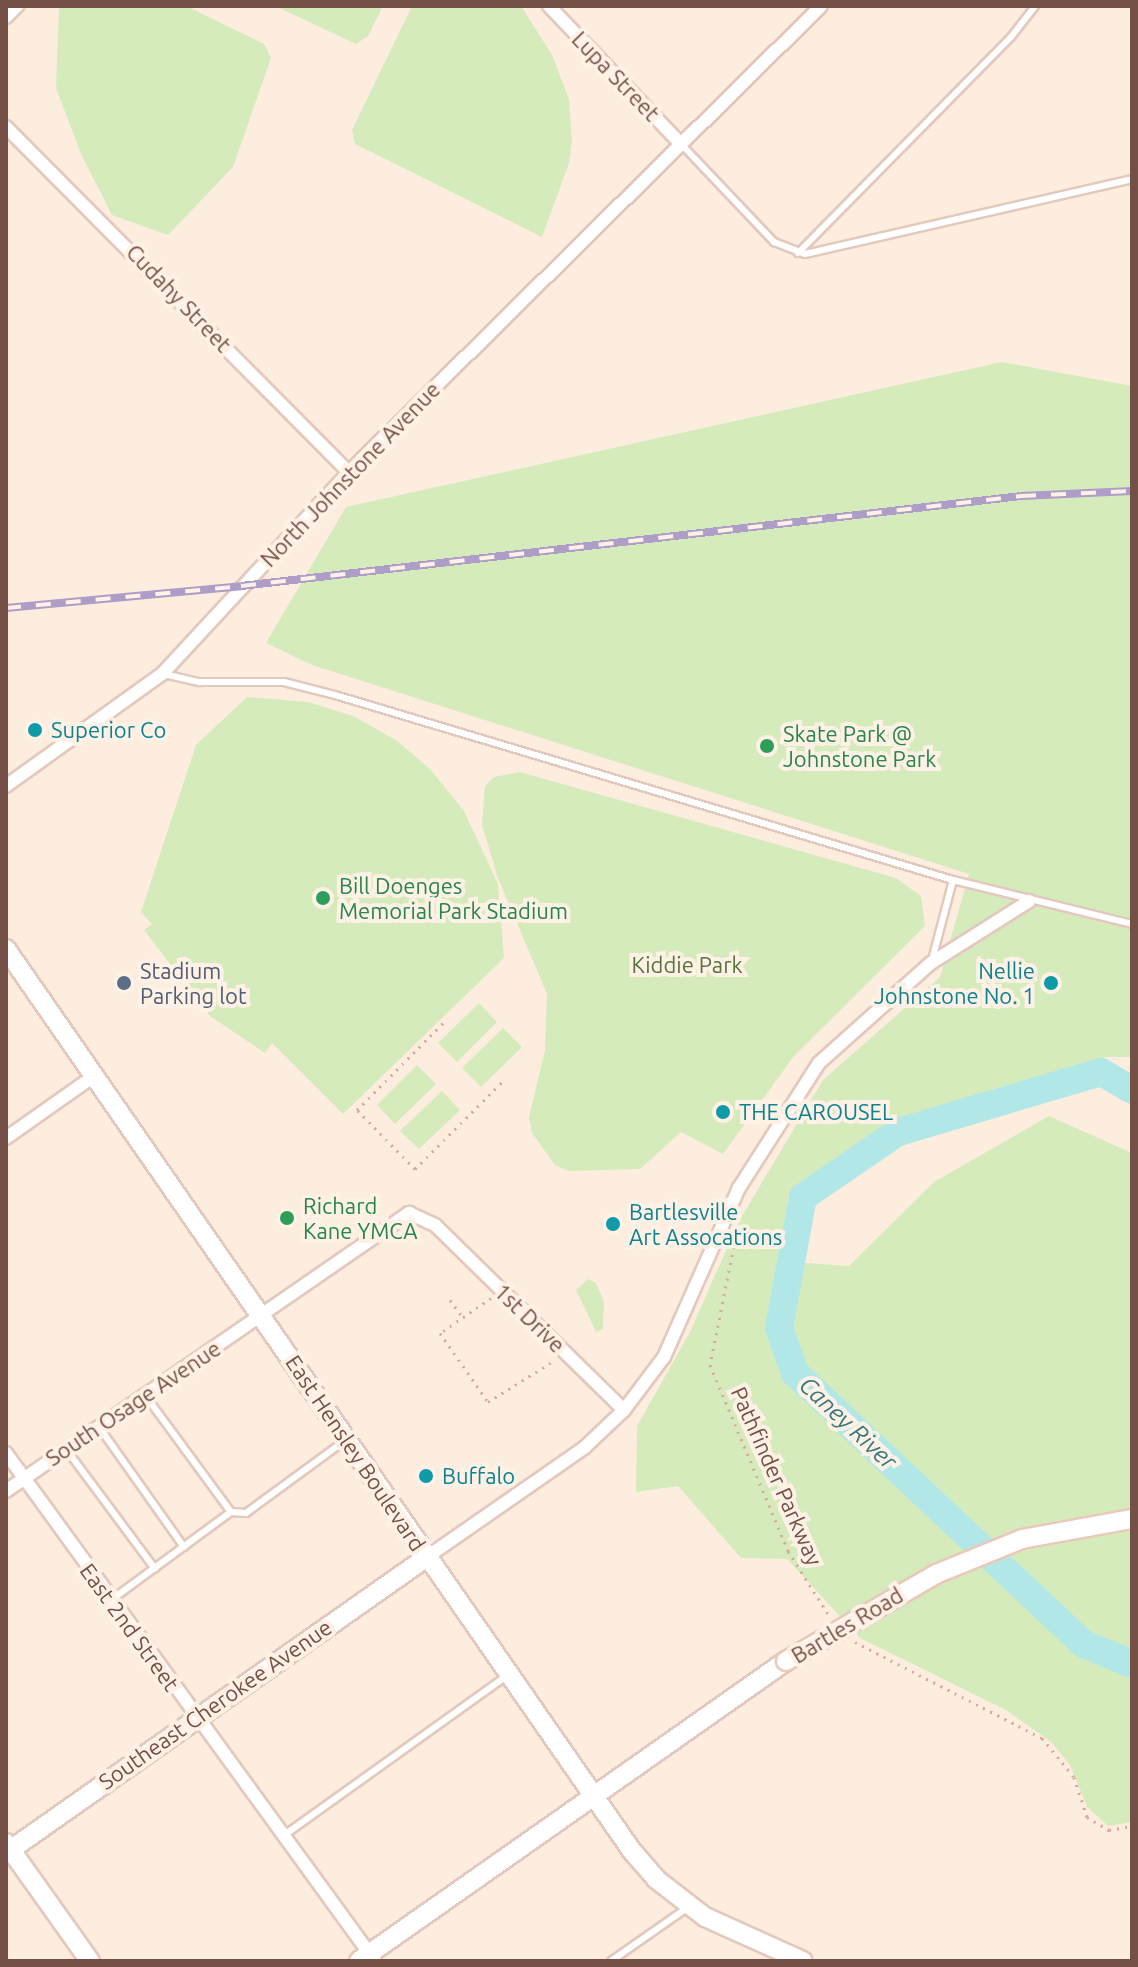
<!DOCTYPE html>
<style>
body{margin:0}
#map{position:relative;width:1138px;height:1967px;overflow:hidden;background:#fdedde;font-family:Ubuntu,sans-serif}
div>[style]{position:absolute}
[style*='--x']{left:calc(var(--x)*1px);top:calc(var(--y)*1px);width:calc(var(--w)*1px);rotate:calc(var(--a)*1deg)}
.green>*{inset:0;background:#d6ebbc}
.river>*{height:28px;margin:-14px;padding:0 14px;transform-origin:14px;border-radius:14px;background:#b2e7e7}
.path>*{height:3px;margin-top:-1.5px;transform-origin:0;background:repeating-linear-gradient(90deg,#d8a898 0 2px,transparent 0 8px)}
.roads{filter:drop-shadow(2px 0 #e3c9bd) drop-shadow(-2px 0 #e3c9bd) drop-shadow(0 2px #e3c9bd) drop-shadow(0 -2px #e3c9bd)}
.lane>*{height:6px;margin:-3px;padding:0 3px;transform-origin:3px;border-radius:3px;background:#fff}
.street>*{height:12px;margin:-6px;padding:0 6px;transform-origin:6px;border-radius:6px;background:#fff}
.secondary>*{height:18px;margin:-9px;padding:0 9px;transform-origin:9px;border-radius:9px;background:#fff}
.rail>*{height:8px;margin-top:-4px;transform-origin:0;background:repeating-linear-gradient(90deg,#fff1e5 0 15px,#ae9dc6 0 30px);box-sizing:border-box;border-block:2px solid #ae9dc6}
.bridges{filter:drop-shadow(2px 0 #e9c9b9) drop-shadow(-2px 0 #e9c9b9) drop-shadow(0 2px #e9c9b9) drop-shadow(0 -2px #e9c9b9)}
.secondary-bridge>*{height:18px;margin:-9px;padding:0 9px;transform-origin:9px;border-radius:9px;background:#fff}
.dots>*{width:22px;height:22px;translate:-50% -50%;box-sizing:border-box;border:4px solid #fff1e5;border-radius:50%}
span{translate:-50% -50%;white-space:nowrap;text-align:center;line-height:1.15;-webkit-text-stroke:8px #fff1e5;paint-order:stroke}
.street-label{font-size:22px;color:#744f45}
.culture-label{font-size:22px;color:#0d838f}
.left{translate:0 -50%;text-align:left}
.right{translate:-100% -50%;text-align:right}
.leisure-label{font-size:22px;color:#27864d}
.park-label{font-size:22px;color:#54753b}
.service-label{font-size:22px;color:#4e5e75}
.water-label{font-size:24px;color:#39797b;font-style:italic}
.frame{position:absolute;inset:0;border:8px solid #744f45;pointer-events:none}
</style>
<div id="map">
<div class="green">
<i style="clip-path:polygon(59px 6px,186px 6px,264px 44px,271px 58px,233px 167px,168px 235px,112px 215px,81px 154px,56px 88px)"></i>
<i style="clip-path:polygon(275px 6px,383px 6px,368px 36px,356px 44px)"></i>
<i style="clip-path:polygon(412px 6px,521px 6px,552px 55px,569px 99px,572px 139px,569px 163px,542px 237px,355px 144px,352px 130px)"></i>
<i style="clip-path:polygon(1002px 362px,1132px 386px,1132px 1057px,1106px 1057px,885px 1124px,789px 1194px,778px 1261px,849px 1266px,934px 1182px,1049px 1116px,1132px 1153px,1132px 1822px,1108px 1826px,1087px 1807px,1070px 1765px,1051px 1742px,1006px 1710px,860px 1638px,787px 1559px,741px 1558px,678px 1486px,636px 1492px,637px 1426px,690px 1332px,738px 1223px,823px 1080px,940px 977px,969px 874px,312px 665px,266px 643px,346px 507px)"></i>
<i style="clip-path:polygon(247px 697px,308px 702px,353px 716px,396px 740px,430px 769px,464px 811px,498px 884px,504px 958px,343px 1114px,272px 1043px,265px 1053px,210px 1016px,144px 930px,152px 924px,141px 912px,196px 745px)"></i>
<i style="clip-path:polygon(520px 772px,896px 878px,921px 896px,925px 926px,794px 1056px,723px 1154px,681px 1132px,640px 1169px,568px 1171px,555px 1165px,532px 1133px,529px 1117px,545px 1050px,547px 994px,498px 878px,482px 825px,485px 786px,494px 777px)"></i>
<i style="clip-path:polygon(479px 1003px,497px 1022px,457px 1062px,438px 1043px)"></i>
<i style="clip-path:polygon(503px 1028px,522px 1047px,481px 1087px,462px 1068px)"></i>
<i style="clip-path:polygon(417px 1065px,436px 1084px,395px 1124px,377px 1105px)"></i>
<i style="clip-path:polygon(442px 1091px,460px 1110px,419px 1149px,400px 1131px)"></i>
<i style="clip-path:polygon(588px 1279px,596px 1283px,604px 1302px,603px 1329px,596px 1332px,576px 1290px)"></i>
</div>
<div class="river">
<i style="--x:1132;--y:1090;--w:36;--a:-150"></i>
<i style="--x:1101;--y:1072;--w:212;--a:163.5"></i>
<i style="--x:898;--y:1132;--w:115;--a:145.6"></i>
<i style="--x:803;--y:1197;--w:133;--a:100.4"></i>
<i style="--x:779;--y:1328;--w:48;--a:70.4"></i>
<i style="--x:795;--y:1373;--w:396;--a:43.2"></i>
<i style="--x:1084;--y:1644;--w:52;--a:22.6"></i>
</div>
<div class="path">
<i style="--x:415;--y:1169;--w:83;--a:-134.5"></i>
<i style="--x:357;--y:1110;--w:128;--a:-45.3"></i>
<i style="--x:415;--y:1169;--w:127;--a:-45"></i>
<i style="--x:737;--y:1231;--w:137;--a:101.4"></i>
<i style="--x:710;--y:1365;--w:202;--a:67.2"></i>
<i style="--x:788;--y:1551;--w:78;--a:57.5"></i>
<i style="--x:491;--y:1298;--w:62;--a:145.5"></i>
<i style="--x:440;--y:1333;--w:84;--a:55.2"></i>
<i style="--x:488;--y:1402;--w:77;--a:-32.2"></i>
<i style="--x:450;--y:1300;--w:20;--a:53"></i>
<i style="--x:855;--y:1642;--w:210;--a:27.2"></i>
<i style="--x:1042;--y:1738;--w:50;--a:50.6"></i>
<i style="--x:1074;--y:1777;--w:42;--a:72"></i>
<i style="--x:1087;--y:1817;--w:26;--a:31"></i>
<i style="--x:1109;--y:1830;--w:23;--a:-10"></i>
</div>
<div class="roads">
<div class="lane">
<i style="--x:682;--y:145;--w:134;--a:46.5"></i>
<i style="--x:774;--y:242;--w:33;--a:21"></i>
<i style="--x:805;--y:254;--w:335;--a:-12.9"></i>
<i style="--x:798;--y:253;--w:303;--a:-45.4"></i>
<i style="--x:1011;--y:37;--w:39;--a:-52"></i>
<i style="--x:164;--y:674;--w:37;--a:13"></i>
<i style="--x:200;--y:682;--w:84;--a:0"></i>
<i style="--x:284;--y:682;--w:53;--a:14.3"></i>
<i style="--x:335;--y:695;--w:645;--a:16.67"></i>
<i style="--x:953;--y:880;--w:83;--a:104.7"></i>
<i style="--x:953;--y:880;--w:184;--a:13.8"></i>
<i style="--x:145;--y:1395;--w:145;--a:53.7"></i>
<i style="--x:231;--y:1512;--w:15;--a:4"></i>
<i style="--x:246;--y:1513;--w:120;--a:-36.2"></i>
<i style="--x:99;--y:1427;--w:147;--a:54.7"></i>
<i style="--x:66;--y:1449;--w:149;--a:53.4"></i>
<i style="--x:111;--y:1600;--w:149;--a:-36.3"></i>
<i style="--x:283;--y:1836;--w:277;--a:-35.6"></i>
<i style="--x:611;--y:1961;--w:93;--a:-34.9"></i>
</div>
<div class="street">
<i style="--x:549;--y:6;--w:192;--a:46.3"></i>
<i style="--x:6;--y:17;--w:16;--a:-45"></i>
<i style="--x:6;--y:127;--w:486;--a:45.2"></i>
<i style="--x:6;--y:786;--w:193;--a:-35.7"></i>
<i style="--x:163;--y:673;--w:274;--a:-47.2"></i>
<i style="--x:349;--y:472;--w:663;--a:-44.63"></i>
<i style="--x:6;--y:1138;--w:108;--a:-35.2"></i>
<i style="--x:6;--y:1453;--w:628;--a:54.01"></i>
<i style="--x:6;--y:1491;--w:490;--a:-34.6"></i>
<i style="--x:409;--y:1213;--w:29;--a:25"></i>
<i style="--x:435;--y:1225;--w:264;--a:44.4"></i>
<i style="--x:427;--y:1557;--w:193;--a:-34.8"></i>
<i style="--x:585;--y:1447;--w:54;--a:-43.5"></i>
<i style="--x:624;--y:1410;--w:66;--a:-53"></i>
<i style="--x:664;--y:1357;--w:185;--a:-66.1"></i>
<i style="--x:739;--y:1188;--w:148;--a:-57.4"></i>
<i style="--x:819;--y:1063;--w:150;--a:-41.8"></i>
<i style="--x:931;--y:963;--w:116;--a:-32.3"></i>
</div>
<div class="secondary">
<i style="--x:6;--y:949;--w:1098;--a:55.24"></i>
<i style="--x:632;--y:1851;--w:37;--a:49"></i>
<i style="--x:656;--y:1879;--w:62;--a:37.8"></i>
<i style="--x:705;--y:1917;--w:107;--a:24.2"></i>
<i style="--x:6;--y:1843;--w:145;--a:54.6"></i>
<i style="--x:6;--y:1853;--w:515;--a:-35.11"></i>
<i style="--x:359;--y:1961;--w:522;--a:-35.09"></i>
</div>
</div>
<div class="rail">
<i style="--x:6;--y:608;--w:236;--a:-5.3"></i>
<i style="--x:241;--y:586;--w:785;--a:-6.58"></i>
<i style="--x:1021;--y:496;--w:111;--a:-2.6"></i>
</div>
<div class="bridges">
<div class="secondary-bridge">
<i style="--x:786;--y:1661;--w:173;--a:-30.1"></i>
<i style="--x:936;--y:1574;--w:93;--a:-22.1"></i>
<i style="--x:1022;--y:1539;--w:112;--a:-10.3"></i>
</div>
</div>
<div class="dots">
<i style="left:35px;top:730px;background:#0f9aa8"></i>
<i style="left:767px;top:746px;background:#2e9e5b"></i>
<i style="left:323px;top:898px;background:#2e9e5b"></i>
<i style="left:124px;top:983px;background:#5c6f8a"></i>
<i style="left:1051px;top:983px;background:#0f9aa8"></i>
<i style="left:723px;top:1112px;background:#0f9aa8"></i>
<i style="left:287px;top:1218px;background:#2e9e5b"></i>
<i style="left:613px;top:1224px;background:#0f9aa8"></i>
<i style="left:426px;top:1476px;background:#0f9aa8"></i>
</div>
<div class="street-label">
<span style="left:616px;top:76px;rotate:46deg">Lupa Street</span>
<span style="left:179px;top:298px;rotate:46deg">Cudahy Street</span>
<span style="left:350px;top:474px;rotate:-46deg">North Johnstone Avenue</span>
<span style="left:530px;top:1318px;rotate:44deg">1st Drive</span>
<span style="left:133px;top:1403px;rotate:-34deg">South Osage Avenue</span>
<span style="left:356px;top:1453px;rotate:56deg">East Hensley Boulevard</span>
<span style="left:777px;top:1476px;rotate:66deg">Pathfinder Parkway</span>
<span style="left:847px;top:1625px;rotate:-31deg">Bartles Road</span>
<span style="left:130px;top:1627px;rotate:54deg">East 2nd Street</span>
<span style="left:215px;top:1704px;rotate:-35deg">Southeast Cherokee Avenue</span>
</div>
<div class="culture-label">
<span class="left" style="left:51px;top:730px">Superior Co</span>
<span class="right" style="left:1035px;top:983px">Nellie<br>Johnstone No. 1</span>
<span class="left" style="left:739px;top:1112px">THE CAROUSEL</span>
<span class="left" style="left:629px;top:1224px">Bartlesville<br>Art Assocations</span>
<span class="left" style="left:442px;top:1476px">Buffalo</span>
</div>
<div class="leisure-label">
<span class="left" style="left:783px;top:746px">Skate Park @<br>Johnstone Park</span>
<span class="left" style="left:339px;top:898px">Bill Doenges<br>Memorial Park Stadium</span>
<span class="left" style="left:303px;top:1218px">Richard<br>Kane YMCA</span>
</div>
<div class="park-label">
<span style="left:687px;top:965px">Kiddie Park</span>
</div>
<div class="service-label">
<span class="left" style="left:140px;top:983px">Stadium<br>Parking lot</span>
</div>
<div class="water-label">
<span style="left:848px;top:1423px;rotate:43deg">Caney River</span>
</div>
<div class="frame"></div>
</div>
